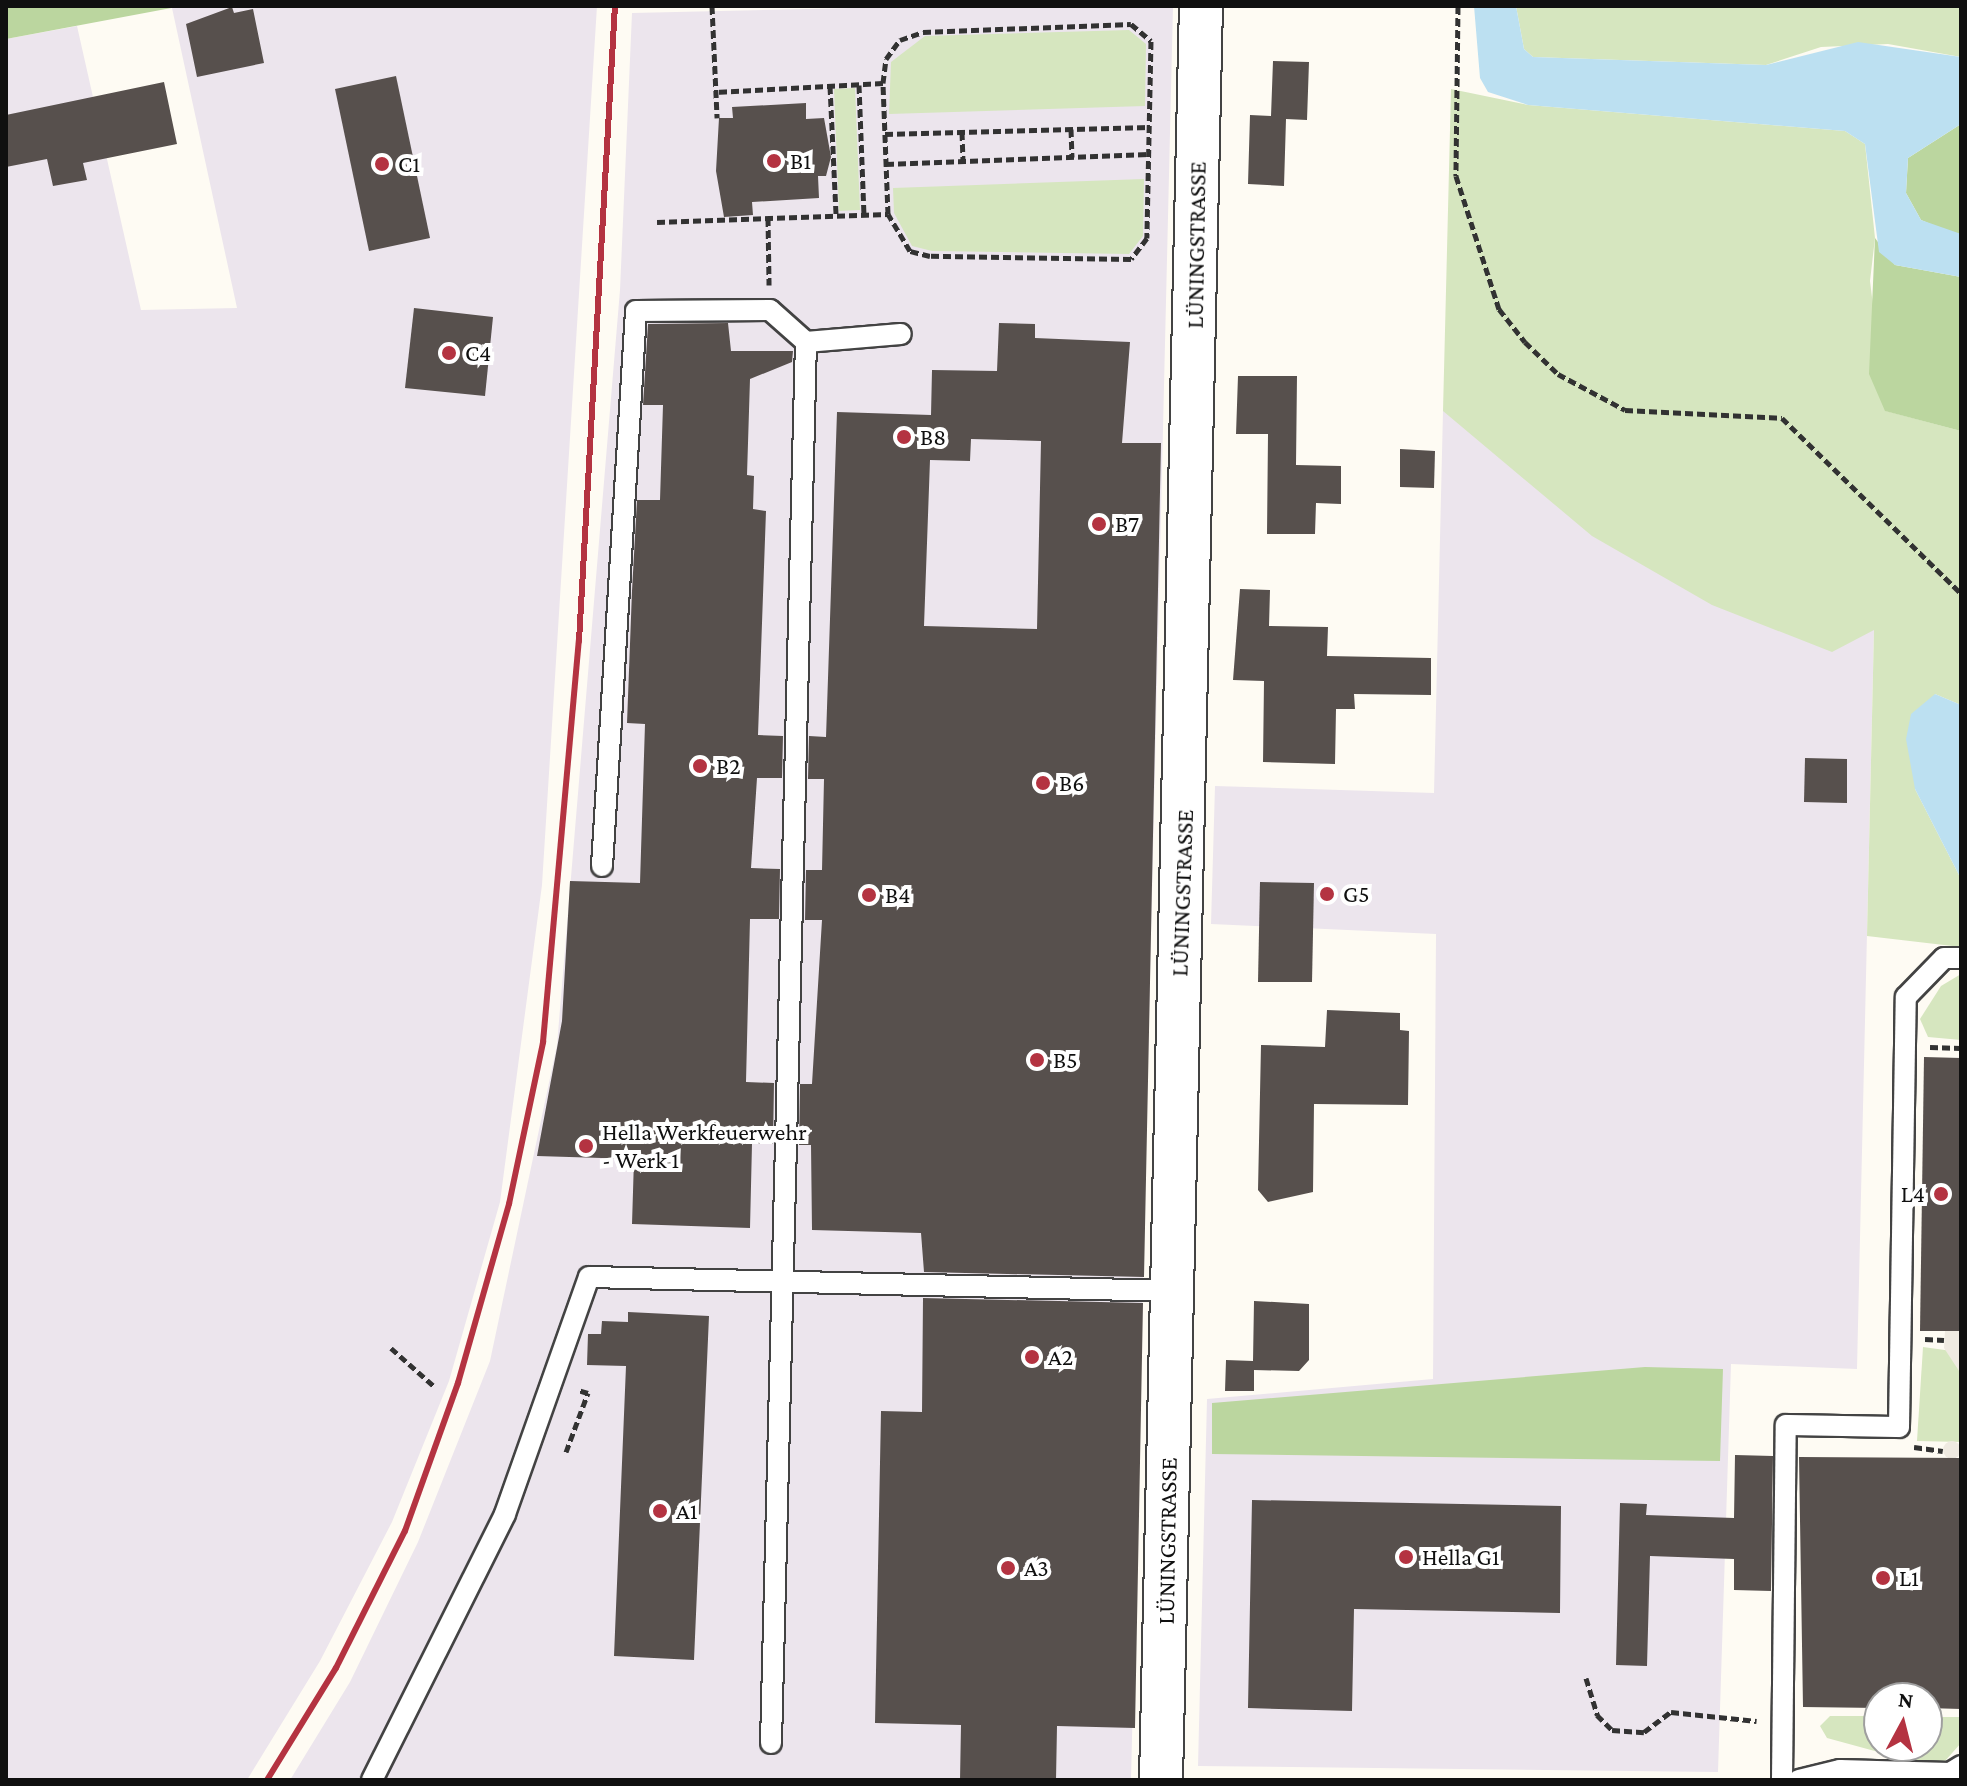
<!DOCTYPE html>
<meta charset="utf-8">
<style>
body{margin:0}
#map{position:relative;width:1967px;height:1786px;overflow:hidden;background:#fefbf3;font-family:"Crimson Pro",serif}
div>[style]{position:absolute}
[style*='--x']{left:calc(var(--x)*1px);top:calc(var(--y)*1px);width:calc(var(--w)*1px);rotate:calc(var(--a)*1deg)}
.industrial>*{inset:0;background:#ece5ed}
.green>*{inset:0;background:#d6e6bf}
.forest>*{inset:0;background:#bbd69f}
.plaza>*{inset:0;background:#efeae1}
.round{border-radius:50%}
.water>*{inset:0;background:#bce0f1}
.building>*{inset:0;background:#57504d}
.path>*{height:5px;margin-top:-2.5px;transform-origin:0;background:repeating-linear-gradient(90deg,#323232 0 8px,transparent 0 12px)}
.roads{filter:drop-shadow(2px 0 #434343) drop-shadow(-2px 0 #434343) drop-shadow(0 2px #434343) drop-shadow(0 -2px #434343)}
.lane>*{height:20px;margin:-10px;padding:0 10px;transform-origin:10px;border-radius:10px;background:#fff}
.street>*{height:42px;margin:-21px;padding:0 21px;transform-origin:21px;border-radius:21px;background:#fff}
.rail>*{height:6px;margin:-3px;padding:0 3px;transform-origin:3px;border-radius:3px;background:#b43341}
.dots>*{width:22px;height:22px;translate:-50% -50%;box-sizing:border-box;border:4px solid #fff;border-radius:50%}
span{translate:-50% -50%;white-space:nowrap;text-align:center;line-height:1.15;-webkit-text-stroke:8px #fff;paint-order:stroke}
.poi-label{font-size:24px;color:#101010}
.left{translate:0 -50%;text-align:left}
.right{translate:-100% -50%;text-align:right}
.street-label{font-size:24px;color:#101010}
.frame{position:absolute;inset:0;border:8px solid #101010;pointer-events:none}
.north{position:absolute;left:1863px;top:1682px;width:80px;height:80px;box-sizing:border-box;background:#fff;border:2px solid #9f9f9f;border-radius:50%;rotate:7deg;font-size:22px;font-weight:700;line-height:32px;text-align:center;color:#101010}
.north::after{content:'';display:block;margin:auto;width:28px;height:36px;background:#b43341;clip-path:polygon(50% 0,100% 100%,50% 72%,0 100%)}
</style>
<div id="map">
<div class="industrial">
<i style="clip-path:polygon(597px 6px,542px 885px,500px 1202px,449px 1381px,392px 1522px,320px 1661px,247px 1780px,6px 1780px,6px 39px,77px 26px,141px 310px,237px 308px,172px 8px)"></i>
<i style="clip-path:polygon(942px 6px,1173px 6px,1131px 1780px,290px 1780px,350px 1682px,418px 1542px,490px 1361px,557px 1045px,620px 290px,632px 13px)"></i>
<i style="clip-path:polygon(1443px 411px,1771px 426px,1874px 629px,1857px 1369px,1731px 1364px,1718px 1772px,1198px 1766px,1207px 1399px,1433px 1379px,1436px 934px,1211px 924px,1215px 786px,1434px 793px)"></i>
</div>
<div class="green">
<i style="clip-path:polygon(1516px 6px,1961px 6px,1961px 57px,1888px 44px,1821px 47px,1766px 65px,1533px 57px,1524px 49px)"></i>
<i style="clip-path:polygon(1129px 30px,1146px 44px,1145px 106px,889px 114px,891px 62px,925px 36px)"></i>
<i style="clip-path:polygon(855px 88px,860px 210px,839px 211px,834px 89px)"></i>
<i style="clip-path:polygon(1451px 89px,1528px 105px,1845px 131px,1865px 144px,1875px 238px,1870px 281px,1886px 411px,1961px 431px,1961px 705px,1935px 694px,1915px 789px,1961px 879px,1961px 947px,1867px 936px,1874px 630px,1832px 652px,1712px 605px,1592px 536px,1443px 411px)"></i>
<i style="clip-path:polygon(1144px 179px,1143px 236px,1129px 254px,932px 251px,912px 246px,894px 213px,893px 188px)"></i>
<i style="clip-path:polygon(1961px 974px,1961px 1040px,1928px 1037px,1920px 1019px,1941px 986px)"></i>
<i style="clip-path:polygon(1923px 1347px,1952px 1351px,1961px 1374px,1961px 1442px,1917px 1441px)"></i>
<i style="clip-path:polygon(1830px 1716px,1879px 1716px,1879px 1746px,1927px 1746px,1927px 1717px,1961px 1717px,1961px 1743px,1945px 1761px,1926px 1765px,1827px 1738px,1820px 1726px)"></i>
</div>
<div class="forest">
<i style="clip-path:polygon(6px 6px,182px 6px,6px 39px)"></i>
<i style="clip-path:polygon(1961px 124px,1961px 234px,1956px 235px,1921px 220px,1906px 193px,1908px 158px)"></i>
<i style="clip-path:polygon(1875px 238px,1895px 265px,1961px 277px,1961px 431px,1885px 411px,1869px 374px)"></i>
<i style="clip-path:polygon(1645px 1367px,1723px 1369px,1720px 1461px,1212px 1454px,1212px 1403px)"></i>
</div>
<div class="plaza">
<i style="clip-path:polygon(1945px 1331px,1961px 1331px,1961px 1374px,1944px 1348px)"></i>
<i class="round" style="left:1943px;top:1441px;width:18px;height:18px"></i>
</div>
<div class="water">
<i style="clip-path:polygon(1474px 6px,1516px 6px,1524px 49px,1533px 57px,1766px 65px,1858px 42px,1961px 57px,1961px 124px,1908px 158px,1906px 193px,1921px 220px,1961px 234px,1961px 277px,1895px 265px,1879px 252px,1865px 144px,1845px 131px,1528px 105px,1488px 92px,1480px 78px)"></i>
<i style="clip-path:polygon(1935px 694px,1961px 705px,1961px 879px,1915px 789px,1906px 739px,1911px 714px)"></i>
</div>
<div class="building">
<i style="clip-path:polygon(232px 7px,234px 13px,253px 9px,264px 63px,197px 77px,186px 24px)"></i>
<i style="clip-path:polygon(1273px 61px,1309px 62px,1307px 120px,1286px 119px,1284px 186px,1248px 184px,1250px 115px,1271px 116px)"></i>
<i style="clip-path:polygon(396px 76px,430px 238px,369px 251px,335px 89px)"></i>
<i style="clip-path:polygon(164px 82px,177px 144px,83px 163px,87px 180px,53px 186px,47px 159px,6px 167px,6px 115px)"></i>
<i style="clip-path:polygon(806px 103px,806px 119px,824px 118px,831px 157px,826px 176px,818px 176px,819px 198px,752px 202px,753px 215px,724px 217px,716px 171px,719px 118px,733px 118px,732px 107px)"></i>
<i style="clip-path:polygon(414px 308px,493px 317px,485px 396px,405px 388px)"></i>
<i style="clip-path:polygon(728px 323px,731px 351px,793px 351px,792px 362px,750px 379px,747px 475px,754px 476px,753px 509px,766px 511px,758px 735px,783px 736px,782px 778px,757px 778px,751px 868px,780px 869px,779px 919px,750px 919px,746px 1082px,774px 1083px,773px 1144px,752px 1144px,750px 1228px,632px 1224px,634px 1159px,537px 1156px,562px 1021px,570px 881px,640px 883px,645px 724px,627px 723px,632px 591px,637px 500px,660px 500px,663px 405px,643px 405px,648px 324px)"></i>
<i style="clip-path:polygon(evenodd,999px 323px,1035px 324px,1035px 338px,1130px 342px,1122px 443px,1161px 443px,1144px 1277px,924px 1272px,921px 1233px,812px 1230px,811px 1145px,799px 1145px,800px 1084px,812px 1084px,822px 920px,805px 920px,806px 870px,822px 870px,824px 779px,808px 779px,809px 736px,826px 737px,837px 412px,931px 415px,932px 370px,997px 371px,999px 323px,971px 439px,1041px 441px,1037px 629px,924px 626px,930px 460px,970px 461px,971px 439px)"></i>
<i style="clip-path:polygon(1238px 376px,1297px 376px,1296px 465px,1341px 466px,1341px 504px,1316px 503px,1315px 534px,1267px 534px,1268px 434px,1236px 434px)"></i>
<i style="clip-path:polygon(1400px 449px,1435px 451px,1434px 488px,1400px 487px)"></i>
<i style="clip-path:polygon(1240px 589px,1270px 590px,1269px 626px,1328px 627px,1327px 656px,1431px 658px,1431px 695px,1354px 694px,1355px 709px,1336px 709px,1335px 764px,1263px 762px,1264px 681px,1233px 680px)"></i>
<i style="clip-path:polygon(1805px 758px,1847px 759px,1847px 803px,1804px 802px)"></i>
<i style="clip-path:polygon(1260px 882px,1314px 883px,1312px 982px,1258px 982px)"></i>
<i style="clip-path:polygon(1327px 1010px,1400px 1013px,1400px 1030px,1409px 1031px,1408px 1105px,1314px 1104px,1313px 1192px,1268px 1202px,1258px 1190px,1261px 1045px,1325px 1047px)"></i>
<i style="clip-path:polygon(1924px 1057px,1961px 1058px,1961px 1331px,1920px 1331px)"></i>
<i style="clip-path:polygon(923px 1298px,1143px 1303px,1135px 1728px,1057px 1726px,1056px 1780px,960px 1780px,961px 1725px,875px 1723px,881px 1411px,922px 1412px)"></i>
<i style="clip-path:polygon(1254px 1301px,1309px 1304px,1309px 1360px,1299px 1371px,1254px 1370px,1254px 1391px,1225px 1391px,1226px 1360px,1253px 1361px)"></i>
<i style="clip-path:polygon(628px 1312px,709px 1316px,694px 1660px,614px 1656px,626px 1366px,587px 1365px,588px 1334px,601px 1334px,602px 1321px,628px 1322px)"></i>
<i style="clip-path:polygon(1735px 1455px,1773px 1456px,1771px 1591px,1734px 1590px,1734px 1559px,1650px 1556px,1647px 1666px,1616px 1665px,1620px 1503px,1647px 1504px,1646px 1515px,1734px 1518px)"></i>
<i style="clip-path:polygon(1799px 1457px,1961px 1458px,1961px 1709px,1927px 1708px,1927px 1698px,1879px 1698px,1879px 1708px,1803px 1707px)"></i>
<i style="clip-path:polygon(1252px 1500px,1561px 1506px,1560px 1613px,1354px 1609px,1352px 1711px,1248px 1708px)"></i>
</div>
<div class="path">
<i style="--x:712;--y:6;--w:112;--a:87.4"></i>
<i style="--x:1458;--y:6;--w:170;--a:90.7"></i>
<i style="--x:1456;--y:176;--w:140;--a:72.1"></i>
<i style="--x:1499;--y:309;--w:42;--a:51.8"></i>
<i style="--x:1525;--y:342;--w:46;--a:44.1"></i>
<i style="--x:1558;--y:374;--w:76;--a:28.2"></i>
<i style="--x:1625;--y:410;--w:157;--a:2.9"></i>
<i style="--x:1782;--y:418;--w:250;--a:44.4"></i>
<i style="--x:883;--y:83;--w:24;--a:-83"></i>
<i style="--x:886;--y:59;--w:24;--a:-54"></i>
<i style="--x:900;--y:40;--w:24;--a:-19"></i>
<i style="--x:923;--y:32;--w:208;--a:-2.2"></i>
<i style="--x:1131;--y:24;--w:26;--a:40"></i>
<i style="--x:1151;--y:41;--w:197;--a:91.2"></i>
<i style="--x:1147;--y:238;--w:26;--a:127"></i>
<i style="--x:1131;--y:259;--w:201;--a:-179.1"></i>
<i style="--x:930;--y:256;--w:21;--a:-166"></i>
<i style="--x:910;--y:251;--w:43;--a:-120.7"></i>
<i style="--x:859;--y:85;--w:130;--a:87.8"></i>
<i style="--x:830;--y:86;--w:129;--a:87.3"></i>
<i style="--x:1071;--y:129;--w:28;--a:88"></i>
<i style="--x:962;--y:132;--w:29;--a:88"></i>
<i style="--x:885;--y:134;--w:265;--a:-1.5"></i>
<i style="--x:886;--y:164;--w:263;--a:-2.2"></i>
<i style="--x:768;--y:218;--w:67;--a:89.1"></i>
<i style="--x:657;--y:222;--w:231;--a:-2"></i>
<i style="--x:888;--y:214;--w:131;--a:-92.2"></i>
<i style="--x:883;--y:83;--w:168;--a:176.9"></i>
<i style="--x:1930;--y:1047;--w:31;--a:2"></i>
<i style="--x:1925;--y:1339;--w:19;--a:3"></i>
<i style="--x:391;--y:1348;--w:57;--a:41.5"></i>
<i style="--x:1914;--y:1447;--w:29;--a:8"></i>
<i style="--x:566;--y:1452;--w:63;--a:-69.6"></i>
<i style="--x:588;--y:1393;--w:10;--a:-163"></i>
<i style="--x:1586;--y:1678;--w:39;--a:73"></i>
<i style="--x:1597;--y:1715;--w:21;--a:45"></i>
<i style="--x:1612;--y:1730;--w:32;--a:4"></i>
<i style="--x:1644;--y:1732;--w:34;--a:-37"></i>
<i style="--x:1671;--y:1712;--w:86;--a:6"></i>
</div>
<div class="roads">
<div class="lane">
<i style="--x:602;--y:866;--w:556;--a:-86.49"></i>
<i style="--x:636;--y:311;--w:134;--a:-0.4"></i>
<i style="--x:770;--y:310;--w:48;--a:41.6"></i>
<i style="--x:806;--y:342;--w:95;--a:-4.8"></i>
<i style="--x:771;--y:1743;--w:1401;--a:-88.57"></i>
<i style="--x:372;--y:1780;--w:297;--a:-63.4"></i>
<i style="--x:505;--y:1514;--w:251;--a:-70.5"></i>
<i style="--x:589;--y:1277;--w:584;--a:1.37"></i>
<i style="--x:1782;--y:1780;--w:355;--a:-89.4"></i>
<i style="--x:1786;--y:1425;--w:113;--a:1"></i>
<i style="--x:1899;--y:1427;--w:430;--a:-89.1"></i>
<i style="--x:1906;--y:997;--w:54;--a:-45.7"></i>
<i style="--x:1944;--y:958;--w:17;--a:0"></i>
<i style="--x:1799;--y:1780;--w:42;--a:-13.7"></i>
<i style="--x:1840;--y:1770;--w:110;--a:1.6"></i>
<i style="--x:1950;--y:1773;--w:13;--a:-32"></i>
</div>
<div class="street">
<i style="--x:1161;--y:1780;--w:1774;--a:-88.71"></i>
</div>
</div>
<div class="rail">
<i style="--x:267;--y:1780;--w:132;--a:-58.4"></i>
<i style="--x:336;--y:1668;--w:153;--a:-63.3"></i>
<i style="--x:405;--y:1531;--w:157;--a:-70.3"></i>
<i style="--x:458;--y:1383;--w:186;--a:-74.1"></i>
<i style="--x:509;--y:1204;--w:166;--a:-78.1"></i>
<i style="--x:543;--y:1042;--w:403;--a:-84.9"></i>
<i style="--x:579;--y:641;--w:636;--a:-86.76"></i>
</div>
<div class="dots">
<i style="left:774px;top:161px;background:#b43341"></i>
<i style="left:382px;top:164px;background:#b43341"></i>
<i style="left:449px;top:353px;background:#b43341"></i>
<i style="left:904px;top:437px;background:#b43341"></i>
<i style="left:1099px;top:524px;background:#b43341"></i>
<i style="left:700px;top:766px;background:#b43341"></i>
<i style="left:1043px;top:783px;background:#b43341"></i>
<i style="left:1327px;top:894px;background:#b43341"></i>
<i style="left:869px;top:895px;background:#b43341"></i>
<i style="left:1037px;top:1060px;background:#b43341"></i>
<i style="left:586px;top:1146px;background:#b43341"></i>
<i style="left:1941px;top:1194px;background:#b43341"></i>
<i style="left:1032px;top:1357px;background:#b43341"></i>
<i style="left:660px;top:1511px;background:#b43341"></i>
<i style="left:1406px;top:1557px;background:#b43341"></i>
<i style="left:1008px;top:1568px;background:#b43341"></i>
<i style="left:1883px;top:1578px;background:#b43341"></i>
</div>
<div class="poi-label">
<span class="left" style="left:790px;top:161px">B1</span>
<span class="left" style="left:398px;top:164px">C1</span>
<span class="left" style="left:465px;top:353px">C4</span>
<span class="left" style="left:920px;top:437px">B8</span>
<span class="left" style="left:1115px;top:524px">B7</span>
<span class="left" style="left:716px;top:766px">B2</span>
<span class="left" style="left:1059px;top:783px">B6</span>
<span class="left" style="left:1343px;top:894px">G5</span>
<span class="left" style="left:885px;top:895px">B4</span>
<span class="left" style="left:1053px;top:1060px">B5</span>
<span class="left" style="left:602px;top:1146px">Hella Werkfeuerwehr<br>- Werk 1</span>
<span class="right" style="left:1925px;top:1194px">L4</span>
<span class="left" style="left:1048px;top:1357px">A2</span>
<span class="left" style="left:676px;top:1511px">A1</span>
<span class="left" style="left:1422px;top:1557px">Hella G1</span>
<span class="left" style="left:1024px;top:1568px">A3</span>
<span class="left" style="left:1899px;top:1578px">L1</span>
</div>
<div class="street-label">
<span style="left:1196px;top:245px;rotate:-89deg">LÜNINGSTRASSE</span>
<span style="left:1182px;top:893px;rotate:-88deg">LÜNINGSTRASSE</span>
<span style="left:1167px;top:1541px;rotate:-89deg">LÜNINGSTRASSE</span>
</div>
<div class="frame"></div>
<div class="north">N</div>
</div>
